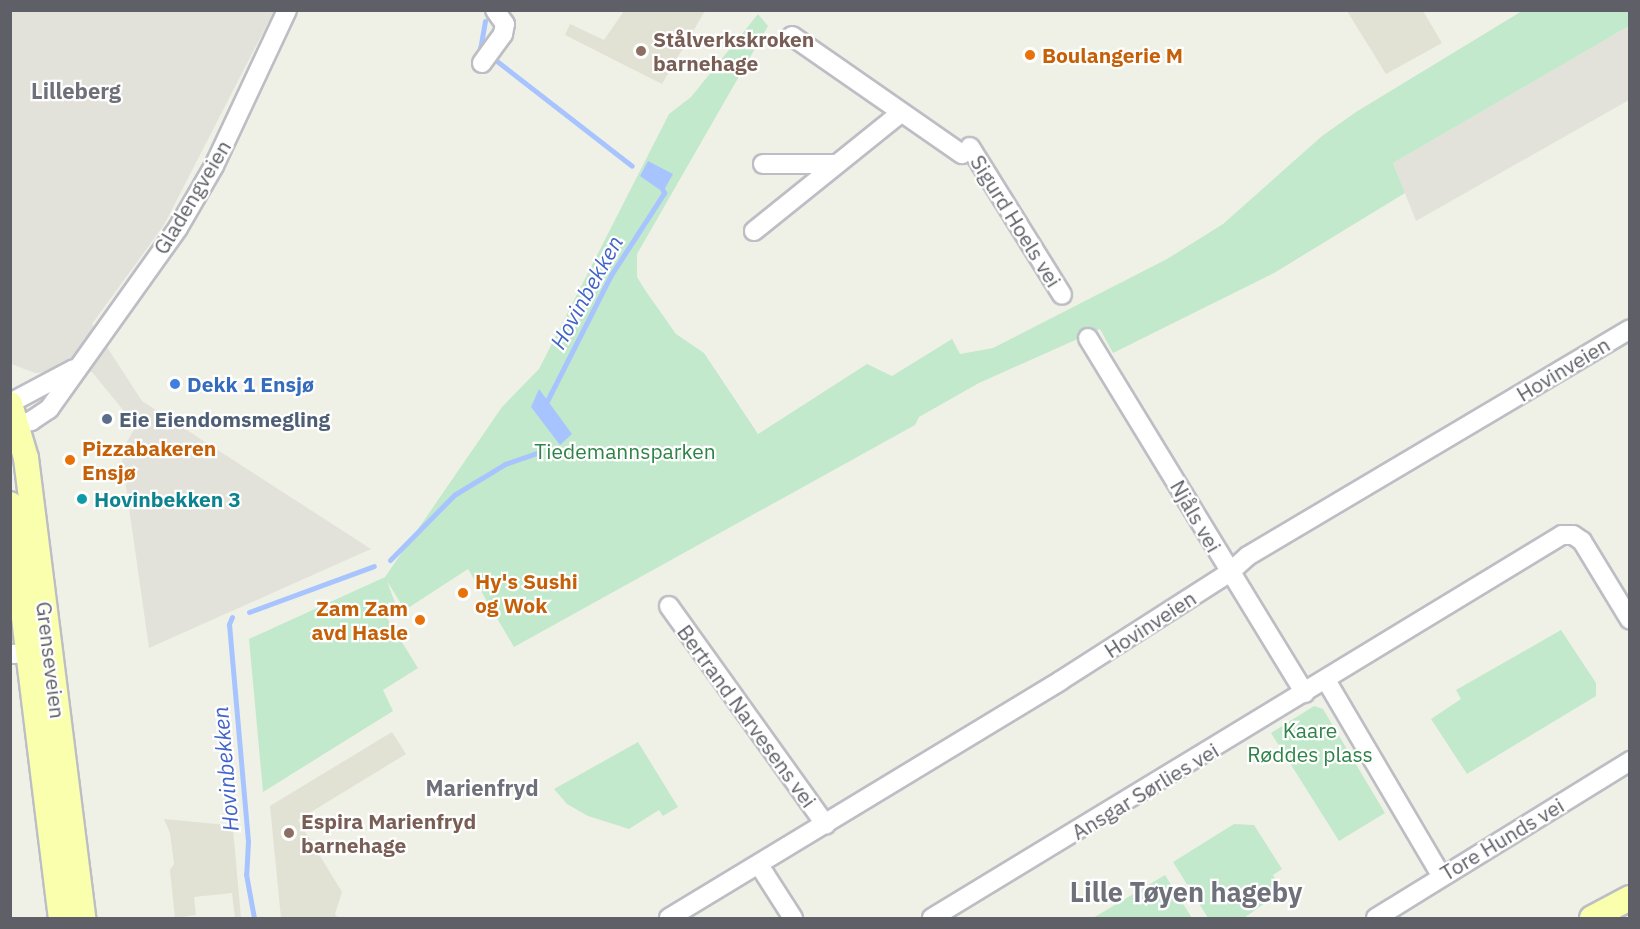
<!DOCTYPE html>
<meta charset="utf-8">
<style>
body{margin:0}
#map{position:relative;width:1640px;height:929px;overflow:hidden;background:#f0f1e6;font-family:"IBM Plex Sans",sans-serif}
div>[style]{position:absolute}
[style*='--x']{left:calc(var(--x)*1px);top:calc(var(--y)*1px);width:calc(var(--w)*1px);rotate:calc(var(--a)*1deg)}
.industrial>*{inset:0;background:#e2e2da}
.education>*{inset:0;background:#e1e1d4}
.green>*{inset:0;background:#c2e9cb}
.water>*{inset:0;background:#a8c4ff}
.stream>*{height:5px;margin:-2.5px;padding:0 2.5px;transform-origin:2.5px;border-radius:2.5px;background:#a8c4ff}
.roads{filter:drop-shadow(2px 0 #bdbec5) drop-shadow(-2px 0 #bdbec5) drop-shadow(0 2px #bdbec5) drop-shadow(0 -2px #bdbec5)}
.minor>*{height:18px;margin:-9px;padding:0 9px;transform-origin:9px;border-radius:9px;background:#fff}
.major>*{height:24px;margin:-12px;padding:0 12px;transform-origin:12px;border-radius:12px;background:#f9ffad}
.dots>*{width:16px;height:16px;translate:-50% -50%;box-sizing:border-box;border:3px solid #fff;border-radius:50%}
span{translate:-50% -50%;white-space:nowrap;text-align:center;line-height:1.15;-webkit-text-stroke:4.5px #fff;paint-order:stroke}
.education-label{font-size:21px;color:#785e54;font-weight:700}
.left{translate:0 -50%;text-align:left}
.food-label{font-size:21px;color:#c56008;font-weight:700}
.right{translate:-100% -50%;text-align:right}
.street-label{font-size:21px;color:#5e5f67}
.shop-label{font-size:21px;color:#366cbe;font-weight:700}
.service-label{font-size:21px;color:#4e5e75;font-weight:700}
.park-label{font-size:21px;color:#308348}
.culture-label{font-size:21px;color:#0d838f;font-weight:700}
.neighbourhood-label{font-size:22px;color:#6e7179;font-weight:700}
.water-label{font-size:22px;color:#4264ca;font-style:italic}
.district-label{font-size:27px;color:#6e7179;font-weight:700}
.frame{position:absolute;inset:0;border:12px solid #5e5f67;pointer-events:none}
</style>
<div id="map">
<div class="industrial">
<i style="clip-path:polygon(10px 11px,274px 11px,164px 225px,92px 324px,142px 401px,371px 549px,149px 648px,121px 452px,136px 426px,92px 372px,35px 373px,11px 364px)"></i>
<i style="clip-path:polygon(1629px 26px,1629px 100px,1416px 221px,1393px 163px)"></i>
</div>
<div class="education">
<i style="clip-path:polygon(624px 11px,705px 11px,662px 84px,565px 35px,570px 24px,604px 40px)"></i>
<i style="clip-path:polygon(1347px 11px,1423px 11px,1442px 43px,1386px 74px)"></i>
<i style="clip-path:polygon(392px 732px,406px 754px,298px 820px,342px 892px,335px 914px,338px 918px,281px 918px,270px 806px)"></i>
<i style="clip-path:polygon(164px 819px,227px 825px,233px 829px,241px 918px,235px 918px,232px 893px,194px 897px,196px 915px,175px 918px,170px 870px,174px 864px,170px 833px)"></i>
</div>
<div class="green">
<i style="clip-path:polygon(1522px 11px,1629px 11px,1629px 26px,1393px 163px,1405px 193px,1274px 273px,1113px 353px,1100px 329px,979px 383px,919px 417px,915px 425px,514px 647px,468px 569px,405px 610px,387px 581px,398px 611px,387px 618px,418px 668px,383px 690px,393px 711px,263px 792px,249px 639px,385px 577px,502px 407px,539px 369px,669px 114px,691px 97px,758px 14px,768px 26px,637px 254px,637px 277px,645px 290px,676px 334px,704px 353px,758px 434px,867px 364px,892px 376px,952px 339px,960px 354px,993px 348px,1167px 259px,1223px 224px,1322px 136px,1356px 112px)"></i>
<i style="clip-path:polygon(1561px 630px,1596px 683px,1596px 696px,1467px 774px,1431px 719px,1461px 699px,1456px 690px)"></i>
<i style="clip-path:polygon(1314px 706px,1323px 709px,1385px 813px,1339px 841px,1271px 733px)"></i>
<i style="clip-path:polygon(638px 742px,678px 807px,663px 816px,659px 810px,629px 829px,588px 816px,567px 804px,554px 789px)"></i>
<i style="clip-path:polygon(1234px 824px,1254px 825px,1282px 869px,1273px 875px,1282px 891px,1244px 918px,1208px 918px,1173px 862px)"></i>
<i style="clip-path:polygon(1165px 875px,1192px 918px,1093px 918px)"></i>
</div>
<div class="water">
<i style="clip-path:polygon(648px 161px,673px 174px,663px 192px,640px 176px)"></i>
<i style="clip-path:polygon(539px 389px,572px 434px,560px 445px,531px 407px)"></i>
</div>
<div class="stream">
<i style="--x:485;--y:21;--w:27;--a:100"></i>
<i style="--x:480;--y:48;--w:192;--a:37.8"></i>
<i style="--x:545;--y:405;--w:146;--a:-63.1"></i>
<i style="--x:611;--y:275;--w:98;--a:-57.1"></i>
<i style="--x:664;--y:193;--w:8;--a:-113"></i>
<i style="--x:390;--y:560;--w:91;--a:-45.4"></i>
<i style="--x:454;--y:495;--w:60;--a:-31.3"></i>
<i style="--x:505;--y:464;--w:34;--a:-19"></i>
<i style="--x:249;--y:612;--w:133;--a:-20.2"></i>
<i style="--x:232;--y:617;--w:8;--a:113"></i>
<i style="--x:229;--y:624;--w:218;--a:85"></i>
<i style="--x:248;--y:841;--w:33;--a:93"></i>
<i style="--x:246;--y:874;--w:45;--a:79.7"></i>
</div>
<div class="roads">
<div class="minor">
<i style="--x:792;--y:36;--w:207;--a:34.8"></i>
<i style="--x:482;--y:63;--w:36;--a:-54"></i>
<i style="--x:503;--y:34;--w:10;--a:-79"></i>
<i style="--x:505;--y:24;--w:17;--a:-126"></i>
<i style="--x:970;--y:147;--w:174;--a:58.1"></i>
<i style="--x:763;--y:164;--w:71;--a:0"></i>
<i style="--x:754;--y:231;--w:189;--a:-38.8"></i>
<i style="--x:1088;--y:338;--w:416;--a:58.6"></i>
<i style="--x:10;--y:403;--w:72;--a:-28"></i>
<i style="--x:10;--y:426;--w:22;--a:-13"></i>
<i style="--x:31;--y:421;--w:22;--a:-34"></i>
<i style="--x:49;--y:409;--w:222;--a:-54.5"></i>
<i style="--x:178;--y:228;--w:72;--a:-59.9"></i>
<i style="--x:214;--y:166;--w:172;--a:-64.9"></i>
<i style="--x:669;--y:606;--w:269;--a:54.4"></i>
<i style="--x:10;--y:654;--w:29;--a:-2"></i>
<i style="--x:1326;--y:680;--w:226;--a:59.5"></i>
<i style="--x:759;--y:865;--w:63;--a:57.3"></i>
<i style="--x:669;--y:918;--w:457;--a:-31.2"></i>
<i style="--x:1060;--y:681;--w:201;--a:-32.6"></i>
<i style="--x:1229;--y:573;--w:25;--a:-42"></i>
<i style="--x:1248;--y:556;--w:444;--a:-30.7"></i>
<i style="--x:932;--y:918;--w:737;--a:-31.3"></i>
<i style="--x:1562;--y:535;--w:11;--a:0"></i>
<i style="--x:1573;--y:535;--w:11;--a:34"></i>
<i style="--x:1582;--y:541;--w:92;--a:58.7"></i>
<i style="--x:1376;--y:918;--w:299;--a:-31.7"></i>
</div>
<div class="major">
<i style="--x:10;--y:404;--w:56;--a:73.5"></i>
<i style="--x:26;--y:458;--w:464;--a:82.9"></i>
<i style="--x:10;--y:504;--w:417;--a:83"></i>
<i style="--x:1592;--y:918;--w:43;--a:-27.8"></i>
</div>
</div>
<div class="dots">
<i style="left:641px;top:51px;background:#8d6e63"></i>
<i style="left:1030px;top:55px;background:#e8710a"></i>
<i style="left:175px;top:384px;background:#3f7fe0"></i>
<i style="left:107px;top:419px;background:#5c6f8a"></i>
<i style="left:70px;top:460px;background:#e8710a"></i>
<i style="left:82px;top:499px;background:#0f9aa8"></i>
<i style="left:463px;top:593px;background:#e8710a"></i>
<i style="left:420px;top:620px;background:#e8710a"></i>
<i style="left:289px;top:833px;background:#8d6e63"></i>
</div>
<div class="education-label">
<span class="left" style="left:653px;top:51px">Stålverkskroken<br>barnehage</span>
<span class="left" style="left:301px;top:833px">Espira Marienfryd<br>barnehage</span>
</div>
<div class="food-label">
<span class="left" style="left:1042px;top:55px">Boulangerie M</span>
<span class="left" style="left:82px;top:460px">Pizzabakeren<br>Ensjø</span>
<span class="left" style="left:475px;top:593px">Hy's Sushi<br>og Wok</span>
<span class="right" style="left:408px;top:620px">Zam Zam<br>avd Hasle</span>
</div>
<div class="street-label">
<span style="left:192px;top:197px;rotate:-59deg">Gladengveien</span>
<span style="left:1016px;top:221px;rotate:58deg">Sigurd Hoels vei</span>
<span style="left:1563px;top:369px;rotate:-31deg">Hovinveien</span>
<span style="left:1196px;top:516px;rotate:60deg">Njåls vei</span>
<span style="left:1150px;top:624px;rotate:-33deg">Hovinveien</span>
<span style="left:51px;top:660px;rotate:83deg">Grenseveien</span>
<span style="left:747px;top:716px;rotate:54deg">Bertrand Narvesens vei</span>
<span style="left:1145px;top:791px;rotate:-31deg">Ansgar Sørlies vei</span>
<span style="left:1502px;top:839px;rotate:-31deg">Tore Hunds vei</span>
</div>
<div class="shop-label">
<span class="left" style="left:187px;top:384px">Dekk 1 Ensjø</span>
</div>
<div class="service-label">
<span class="left" style="left:119px;top:419px">Eie Eiendomsmegling</span>
</div>
<div class="park-label">
<span style="left:625px;top:451px">Tiedemannsparken</span>
<span style="left:1310px;top:742px">Kaare<br>Røddes plass</span>
</div>
<div class="culture-label">
<span class="left" style="left:94px;top:499px">Hovinbekken 3</span>
</div>
<div class="neighbourhood-label">
<span style="left:76px;top:91px">Lilleberg</span>
<span style="left:482px;top:788px">Marienfryd</span>
</div>
<div class="water-label">
<span style="left:586px;top:292px;rotate:-61deg">Hovinbekken</span>
<span style="left:225px;top:769px;rotate:-95deg">Hovinbekken</span>
</div>
<div class="district-label">
<span style="left:1186px;top:892px">Lille Tøyen hageby</span>
</div>
<div class="frame"></div>
</div>
